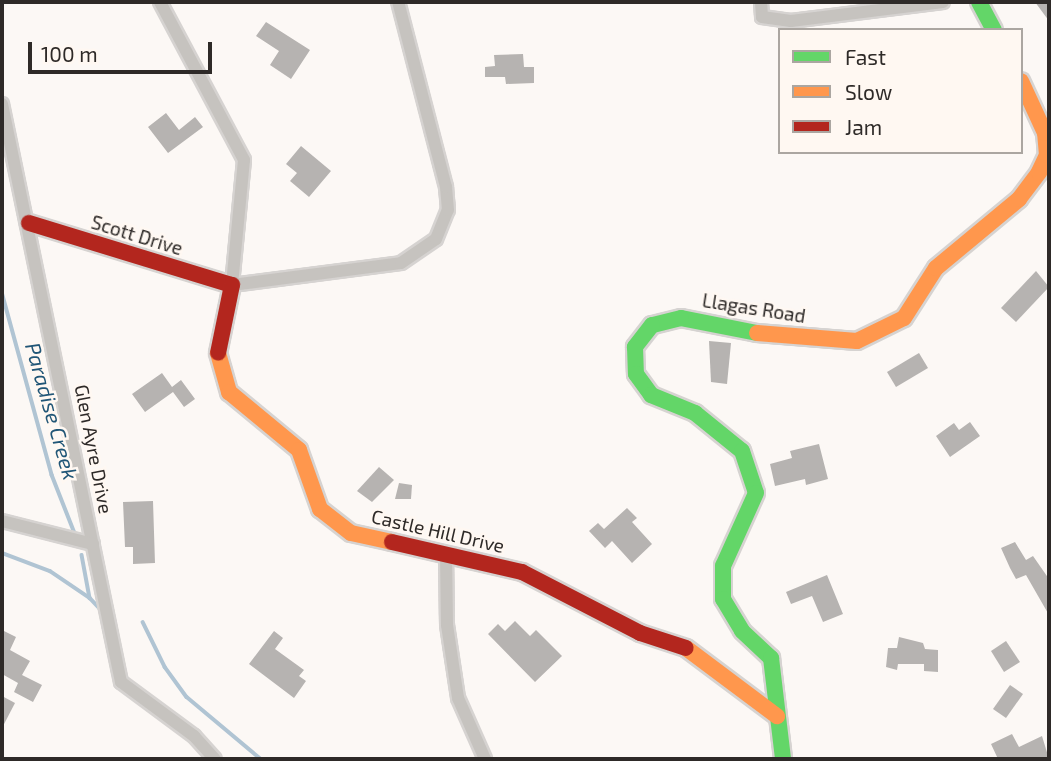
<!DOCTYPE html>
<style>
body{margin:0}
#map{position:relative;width:1051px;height:761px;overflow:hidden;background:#fcf8f5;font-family:"Exo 2",sans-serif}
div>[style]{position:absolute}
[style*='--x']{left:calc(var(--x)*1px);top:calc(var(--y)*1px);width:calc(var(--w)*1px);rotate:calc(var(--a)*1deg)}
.stream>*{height:3.5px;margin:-1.75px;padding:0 1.75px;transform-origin:1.75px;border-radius:1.75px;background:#b0c4d3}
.building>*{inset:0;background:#b6b3b1}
.roads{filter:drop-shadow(2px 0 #d6d3d1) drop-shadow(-2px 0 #d6d3d1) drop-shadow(0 2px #d6d3d1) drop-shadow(0 -2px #d6d3d1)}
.street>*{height:12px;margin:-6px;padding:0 6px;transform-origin:6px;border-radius:6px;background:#c6c3bf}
.fast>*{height:16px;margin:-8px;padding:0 8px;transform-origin:8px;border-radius:8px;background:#63d668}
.slow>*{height:16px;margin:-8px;padding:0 8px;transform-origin:8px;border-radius:8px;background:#ff974d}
.jam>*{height:16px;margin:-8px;padding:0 8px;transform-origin:8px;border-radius:8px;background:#b3261e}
span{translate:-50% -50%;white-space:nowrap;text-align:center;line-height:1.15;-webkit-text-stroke:5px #fff8f2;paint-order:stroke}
.street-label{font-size:19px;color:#2e2a28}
.water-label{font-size:21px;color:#215677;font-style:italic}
.frame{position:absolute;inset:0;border:4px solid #2e2a28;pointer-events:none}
.legend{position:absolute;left:778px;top:28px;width:245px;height:126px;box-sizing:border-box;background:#fff8f2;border:2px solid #aba6a1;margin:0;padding:9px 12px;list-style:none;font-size:21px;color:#2e2a28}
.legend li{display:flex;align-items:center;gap:14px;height:35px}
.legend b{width:35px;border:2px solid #aba6a1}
.scale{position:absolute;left:28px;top:42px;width:184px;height:32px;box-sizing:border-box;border:4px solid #2e2a28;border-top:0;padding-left:9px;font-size:21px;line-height:24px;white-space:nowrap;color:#2e2a28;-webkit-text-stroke:5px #fff8f2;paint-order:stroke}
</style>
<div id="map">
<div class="stream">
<i style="--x:2;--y:292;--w:190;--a:74.7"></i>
<i style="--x:52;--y:475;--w:66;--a:68.5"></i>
<i style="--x:2;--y:553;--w:51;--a:20.6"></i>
<i style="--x:50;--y:571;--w:48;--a:34"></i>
<i style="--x:82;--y:555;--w:44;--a:79.5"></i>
<i style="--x:90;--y:598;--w:16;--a:47"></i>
<i style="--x:143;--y:622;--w:50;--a:63.9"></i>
<i style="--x:165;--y:667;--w:37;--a:54"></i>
<i style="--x:187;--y:697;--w:97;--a:40"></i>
</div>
<div class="building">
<i style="clip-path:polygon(1035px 2px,1049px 2px,1049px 21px)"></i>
<i style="clip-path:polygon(266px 22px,310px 50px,291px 79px,270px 65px,279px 51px,256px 36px)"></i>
<i style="clip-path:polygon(523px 54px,524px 67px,534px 67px,534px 83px,506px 84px,505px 77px,485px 77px,485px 67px,495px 66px,494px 55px)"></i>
<i style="clip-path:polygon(166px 113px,179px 130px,195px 117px,203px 127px,168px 153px,148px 127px)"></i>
<i style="clip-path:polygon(301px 146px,331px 171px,309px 197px,290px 181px,297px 173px,286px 164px)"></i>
<i style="clip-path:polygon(1036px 271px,1049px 287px,1016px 322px,1001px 308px)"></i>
<i style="clip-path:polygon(709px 341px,731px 343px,727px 384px,711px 382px)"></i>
<i style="clip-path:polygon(919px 353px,928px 368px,896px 387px,887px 372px)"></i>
<i style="clip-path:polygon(162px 373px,172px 387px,181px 380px,195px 399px,184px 407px,173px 392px,145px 412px,132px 394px)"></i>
<i style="clip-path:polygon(970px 422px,980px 436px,950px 457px,936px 436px,954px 423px,959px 430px)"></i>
<i style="clip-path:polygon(819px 444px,828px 479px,806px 485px,805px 479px,775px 486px,770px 464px,792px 458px,790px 451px)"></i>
<i style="clip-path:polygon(379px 467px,394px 480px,372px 502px,357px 491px)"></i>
<i style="clip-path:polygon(399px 483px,412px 485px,411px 499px,395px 499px)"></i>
<i style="clip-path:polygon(153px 501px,155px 563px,133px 564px,133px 547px,125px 547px,123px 502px)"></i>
<i style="clip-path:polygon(627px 508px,637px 518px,632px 522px,652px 544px,632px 563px,612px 541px,605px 548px,589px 531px,598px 523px,604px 529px)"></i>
<i style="clip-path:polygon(1015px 542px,1026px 560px,1033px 556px,1049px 579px,1049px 615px,1026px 575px,1016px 579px,1010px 568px,1001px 548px)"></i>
<i style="clip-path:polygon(827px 575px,843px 614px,823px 622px,812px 596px,791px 604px,786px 592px)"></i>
<i style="clip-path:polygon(515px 621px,530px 636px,536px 630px,562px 656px,535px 682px,488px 634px,498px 624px,505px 631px)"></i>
<i style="clip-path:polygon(2px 630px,16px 637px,10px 650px,30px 661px,22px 675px,42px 685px,33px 702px,14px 692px,18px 683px,2px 674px)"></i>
<i style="clip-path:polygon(274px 631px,283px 638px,275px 649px,304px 670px,299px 676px,306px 681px,294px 698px,249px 664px)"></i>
<i style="clip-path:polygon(899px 637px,923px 643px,925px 649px,938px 650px,938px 672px,924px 671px,924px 664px,898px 664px,897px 670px,886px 667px,888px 648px,897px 648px)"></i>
<i style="clip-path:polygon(1006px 641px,1020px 662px,1004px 672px,991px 651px)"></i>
<i style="clip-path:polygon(1010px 685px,1023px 694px,1006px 718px,993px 709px)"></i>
<i style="clip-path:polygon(2px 696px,15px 703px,2px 728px)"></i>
<i style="clip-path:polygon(1012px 734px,1019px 747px,1042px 736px,1049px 759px,998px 759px,991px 744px)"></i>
</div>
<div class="roads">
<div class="street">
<i style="--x:160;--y:2;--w:179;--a:62"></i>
<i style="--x:244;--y:160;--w:126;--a:95.5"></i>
<i style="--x:232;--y:285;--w:170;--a:-7.4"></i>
<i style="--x:401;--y:263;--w:42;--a:-34.4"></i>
<i style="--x:436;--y:239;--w:31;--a:-68"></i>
<i style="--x:448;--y:210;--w:23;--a:-95"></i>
<i style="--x:446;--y:187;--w:191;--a:-104.5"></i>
<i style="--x:761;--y:2;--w:15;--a:86"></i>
<i style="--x:762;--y:17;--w:29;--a:8"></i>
<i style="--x:791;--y:21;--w:153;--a:-7.1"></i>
<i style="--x:2;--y:104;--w:590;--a:78.37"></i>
<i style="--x:121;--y:682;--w:91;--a:36.5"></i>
<i style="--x:194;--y:736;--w:31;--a:48"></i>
<i style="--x:2;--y:521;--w:94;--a:14.2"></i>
<i style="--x:446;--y:553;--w:72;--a:89.2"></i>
<i style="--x:447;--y:625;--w:74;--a:81.4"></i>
<i style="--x:458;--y:698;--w:67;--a:66.1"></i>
</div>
<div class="fast">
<i style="--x:979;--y:2;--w:32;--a:62"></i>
<i style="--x:757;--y:333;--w:77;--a:-168.8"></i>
<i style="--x:681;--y:318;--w:30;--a:166"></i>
<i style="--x:652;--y:325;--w:28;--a:128"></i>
<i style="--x:635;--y:347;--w:27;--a:88"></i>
<i style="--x:636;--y:374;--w:26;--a:54"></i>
<i style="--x:651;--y:395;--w:48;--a:22.2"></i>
<i style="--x:695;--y:413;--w:60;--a:39"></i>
<i style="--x:742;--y:451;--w:44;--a:71.6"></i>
<i style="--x:756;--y:493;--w:80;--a:114.3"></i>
<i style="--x:723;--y:566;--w:33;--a:90"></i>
<i style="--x:723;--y:599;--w:37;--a:59"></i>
<i style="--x:742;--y:631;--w:40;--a:43"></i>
<i style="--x:771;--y:658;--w:102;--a:83.2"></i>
</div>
<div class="slow">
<i style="--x:757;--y:333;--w:100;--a:4.6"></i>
<i style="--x:857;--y:341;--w:52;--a:-26.1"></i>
<i style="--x:904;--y:318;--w:59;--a:-57.4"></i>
<i style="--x:936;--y:268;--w:108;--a:-39.7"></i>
<i style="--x:1019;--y:199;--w:34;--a:-53"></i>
<i style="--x:1039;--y:172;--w:19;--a:-65"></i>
<i style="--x:1047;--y:155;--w:22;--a:-95"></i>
<i style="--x:1045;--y:133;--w:57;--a:-114.8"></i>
<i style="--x:218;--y:353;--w:41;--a:74.2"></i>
<i style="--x:229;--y:392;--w:91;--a:39.6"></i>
<i style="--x:299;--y:450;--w:63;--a:70.4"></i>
<i style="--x:320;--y:509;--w:39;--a:38"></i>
<i style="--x:351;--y:533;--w:42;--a:12.4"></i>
<i style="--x:686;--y:648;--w:114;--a:36.8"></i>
</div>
<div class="jam">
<i style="--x:29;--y:223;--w:212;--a:17"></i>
<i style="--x:232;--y:285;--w:69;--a:101.6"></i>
<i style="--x:392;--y:542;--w:133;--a:13"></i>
<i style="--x:522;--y:572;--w:133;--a:27.3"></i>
<i style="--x:640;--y:633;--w:48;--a:18.1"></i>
</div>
</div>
<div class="street-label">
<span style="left:137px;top:235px;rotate:17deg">Scott Drive</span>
<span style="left:754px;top:308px;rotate:9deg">Llagas Road</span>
<span style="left:94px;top:449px;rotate:79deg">Glen Ayre Drive</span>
<span style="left:438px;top:531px;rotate:13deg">Castle Hill Drive</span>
</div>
<div class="water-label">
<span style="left:52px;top:411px;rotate:74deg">Paradise Creek</span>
</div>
<div class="frame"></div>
<ul class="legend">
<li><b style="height:9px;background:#63d668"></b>Fast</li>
<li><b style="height:9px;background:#ff974d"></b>Slow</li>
<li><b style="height:9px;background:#b3261e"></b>Jam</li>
</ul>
<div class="scale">100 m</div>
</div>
